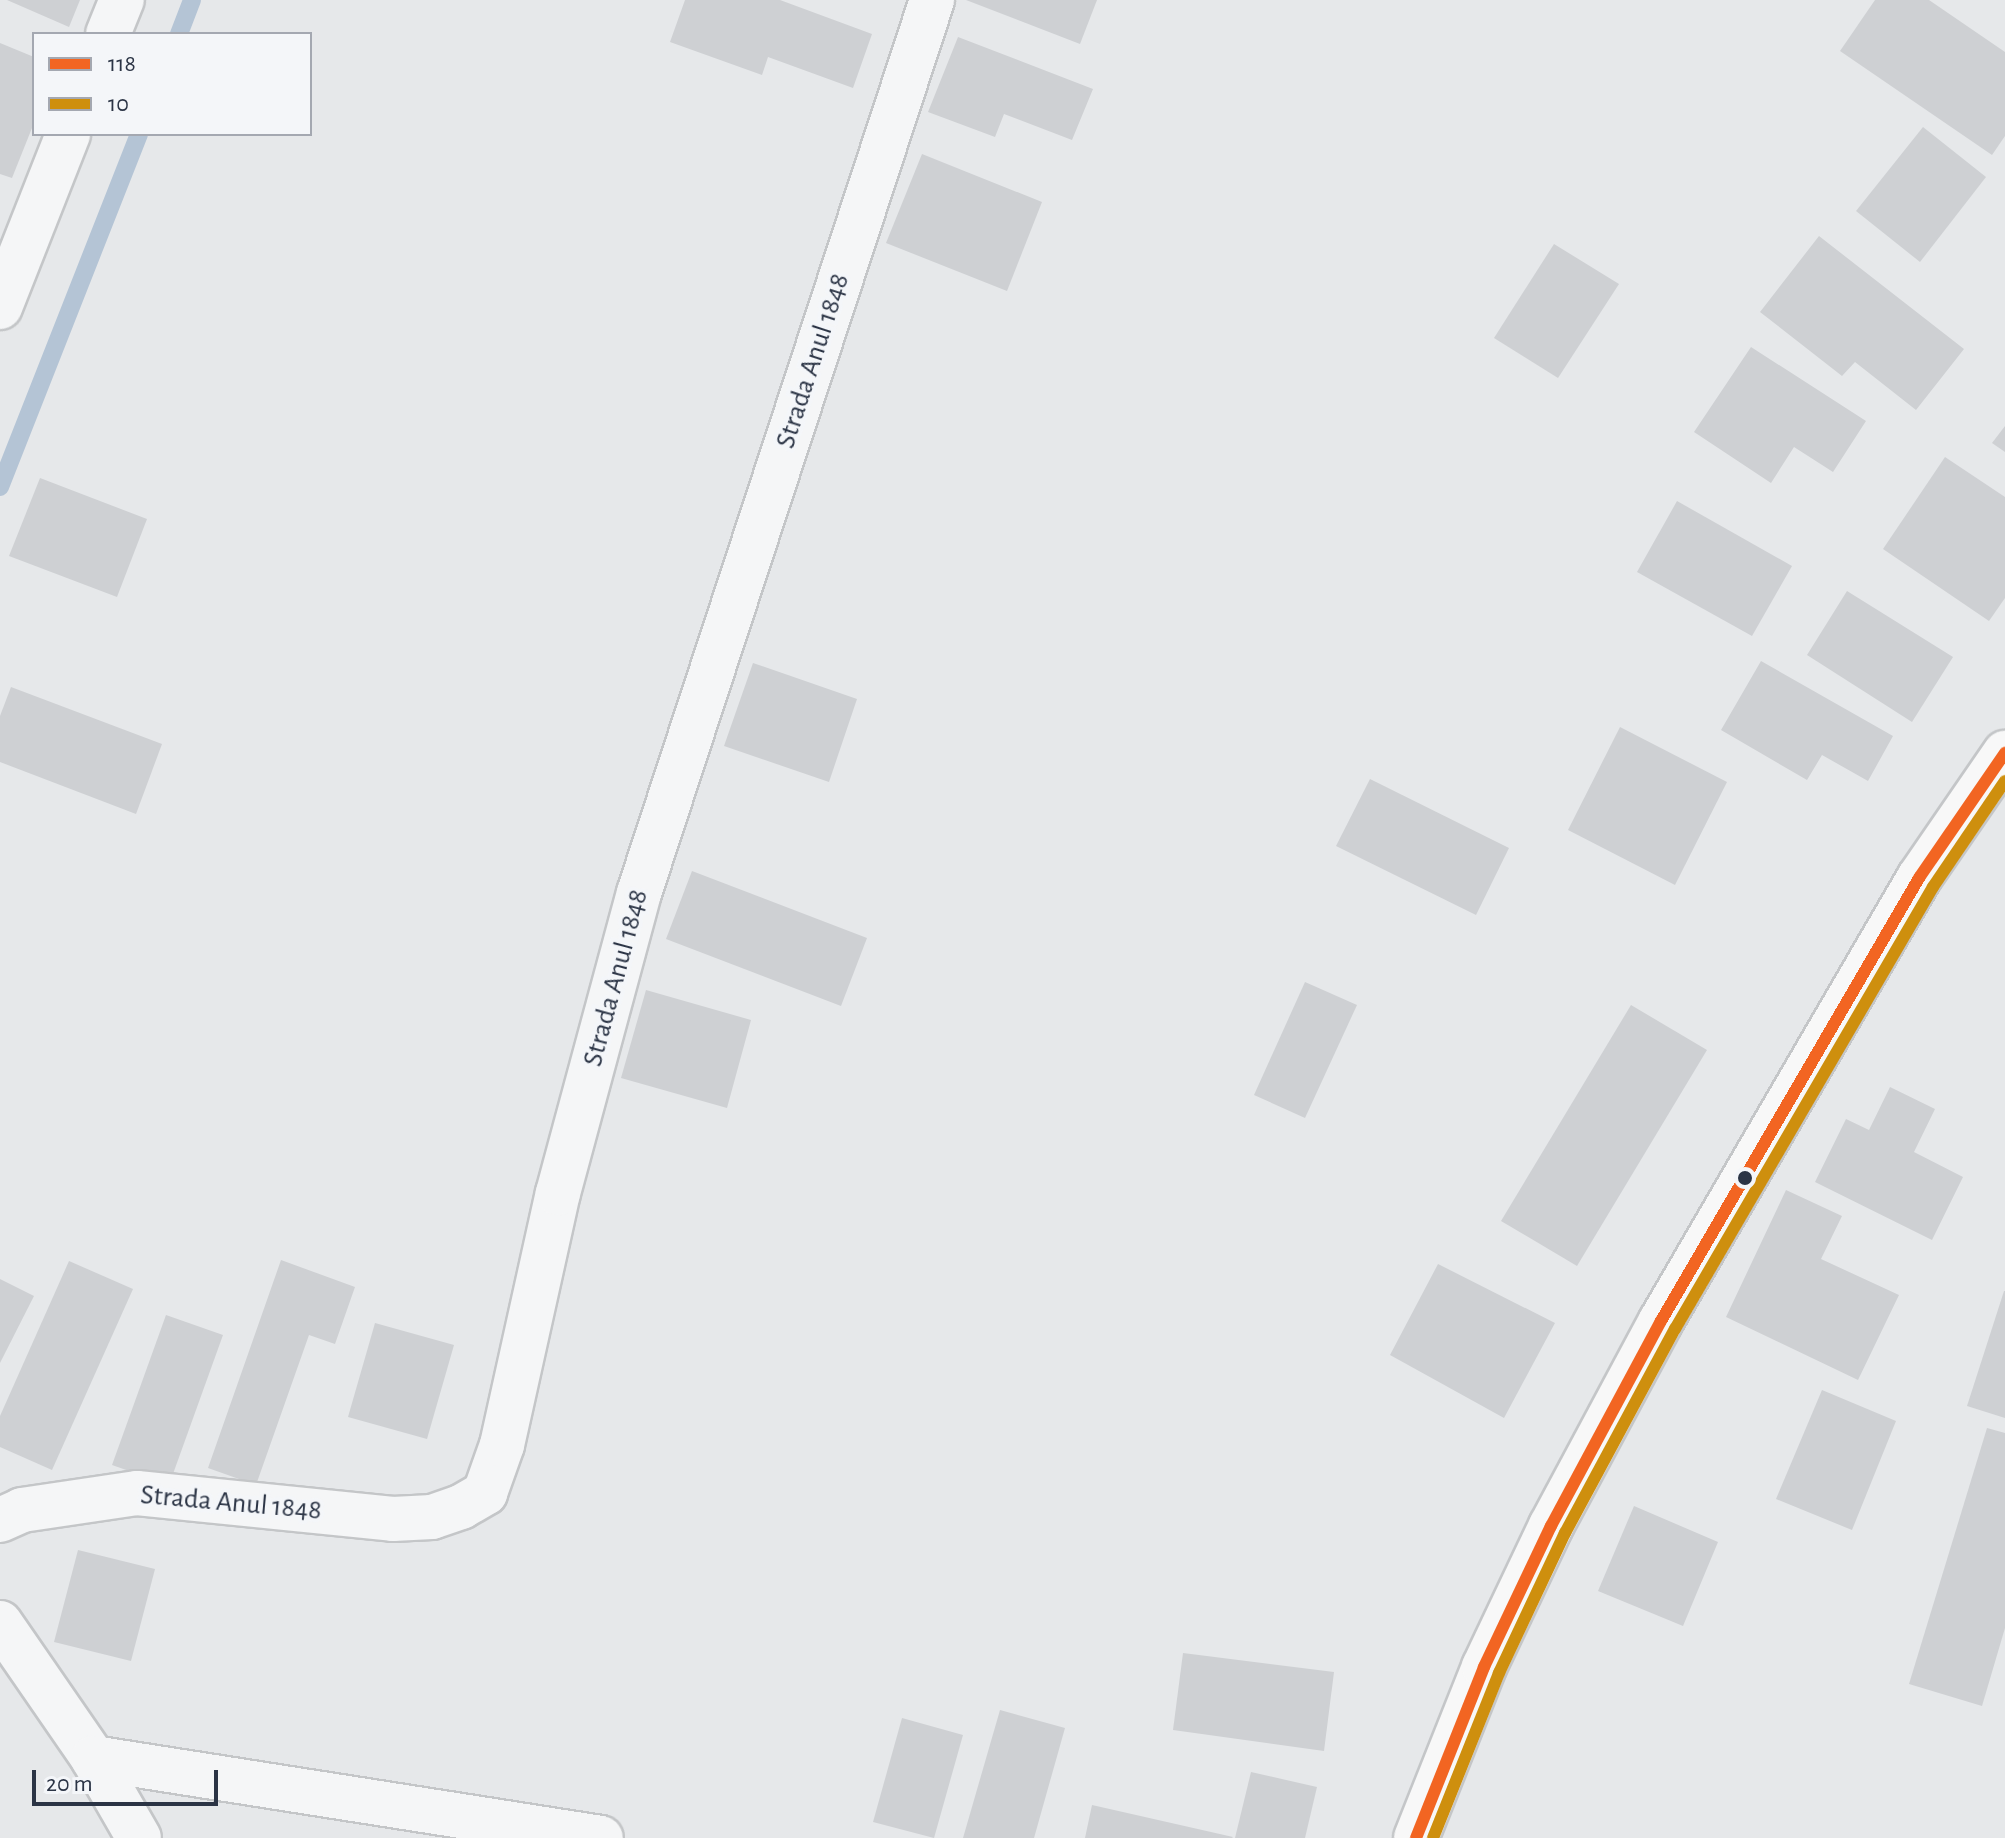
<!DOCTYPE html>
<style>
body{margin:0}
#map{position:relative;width:2005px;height:1838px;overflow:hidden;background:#e6e8ea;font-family:"Alegreya Sans",sans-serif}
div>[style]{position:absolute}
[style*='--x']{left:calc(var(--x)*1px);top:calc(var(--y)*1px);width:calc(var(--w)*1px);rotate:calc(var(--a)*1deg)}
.stream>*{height:18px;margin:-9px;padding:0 9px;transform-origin:9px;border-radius:9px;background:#b4c4d5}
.building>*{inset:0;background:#ced0d3}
.roads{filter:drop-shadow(2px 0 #c4c6c8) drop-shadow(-2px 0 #c4c6c8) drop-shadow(0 2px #c4c6c8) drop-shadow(0 -2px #c4c6c8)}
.minor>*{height:44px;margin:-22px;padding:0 22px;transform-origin:22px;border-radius:22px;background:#f5f6f7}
.secondary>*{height:44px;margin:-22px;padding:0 22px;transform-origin:22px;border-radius:22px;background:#f8f8f8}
.bus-1>*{height:12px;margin:-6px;padding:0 6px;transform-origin:6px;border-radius:6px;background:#f26522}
.bus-2>*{height:12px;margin:-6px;padding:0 6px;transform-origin:6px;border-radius:6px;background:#ce8f0e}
.dots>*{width:22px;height:22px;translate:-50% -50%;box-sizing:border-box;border:4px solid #f4f6f9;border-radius:50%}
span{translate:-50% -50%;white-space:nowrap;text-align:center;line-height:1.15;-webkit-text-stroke:8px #f4f6f9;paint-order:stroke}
.street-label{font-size:28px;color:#2b3445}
.legend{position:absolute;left:32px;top:32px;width:280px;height:104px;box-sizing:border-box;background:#f4f6f9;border:2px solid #a4a8b1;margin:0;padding:10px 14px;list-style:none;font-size:24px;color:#2b3445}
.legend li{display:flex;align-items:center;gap:16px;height:40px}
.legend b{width:40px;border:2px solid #a4a8b1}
.scale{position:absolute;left:32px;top:1770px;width:186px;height:36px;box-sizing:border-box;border:4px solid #2b3445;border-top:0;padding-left:10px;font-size:24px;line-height:28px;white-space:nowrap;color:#2b3445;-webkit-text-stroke:6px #f4f6f9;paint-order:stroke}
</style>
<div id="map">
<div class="stream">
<i style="--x:179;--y:34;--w:36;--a:-69"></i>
<i style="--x:0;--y:487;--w:379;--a:-68.5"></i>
</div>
<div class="building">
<i style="clip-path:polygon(7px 0,80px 0,69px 27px)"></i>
<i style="clip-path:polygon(685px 0,780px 0,872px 34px,853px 88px,768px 57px,762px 75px,670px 42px)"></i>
<i style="clip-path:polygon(966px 0,1097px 0,1080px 44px)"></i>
<i style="clip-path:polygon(1875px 0,1929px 0,2005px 52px,2005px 136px,1992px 155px,1840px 51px)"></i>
<i style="clip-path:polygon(958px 37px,1093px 89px,1072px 140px,1004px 114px,995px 137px,928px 112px)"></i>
<i style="clip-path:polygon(0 43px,34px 57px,34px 123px,12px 178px,0 174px)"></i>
<i style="clip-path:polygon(1923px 127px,1986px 177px,1920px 262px,1856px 211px)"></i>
<i style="clip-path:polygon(922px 154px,1042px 202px,1007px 291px,886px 243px)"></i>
<i style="clip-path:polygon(1819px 236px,1964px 349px,1916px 410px,1855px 362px,1842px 376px,1760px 312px)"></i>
<i style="clip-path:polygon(1554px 244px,1619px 284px,1558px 378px,1494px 338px)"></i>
<i style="clip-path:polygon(1751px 347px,1866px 421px,1833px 472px,1794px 447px,1771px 483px,1694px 432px)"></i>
<i style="clip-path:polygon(2005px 426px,2005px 452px,1992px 443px)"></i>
<i style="clip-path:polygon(1945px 457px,2005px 497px,2005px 598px,1989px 621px,1883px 549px)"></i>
<i style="clip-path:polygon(40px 478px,147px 519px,117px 597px,9px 556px)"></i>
<i style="clip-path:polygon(1677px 501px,1792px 566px,1752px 636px,1637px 572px)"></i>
<i style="clip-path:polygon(1847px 591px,1953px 657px,1912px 722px,1807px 655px)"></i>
<i style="clip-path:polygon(1761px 661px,1893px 736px,1868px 781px,1822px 755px,1807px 780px,1721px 730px)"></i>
<i style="clip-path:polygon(753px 663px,857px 699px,829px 782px,724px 746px)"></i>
<i style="clip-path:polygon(11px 687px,162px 744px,136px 814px,0 762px,0 716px)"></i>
<i style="clip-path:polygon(1620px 727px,1727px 782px,1675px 885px,1568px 830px)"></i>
<i style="clip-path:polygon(1370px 779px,1509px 848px,1476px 915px,1336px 846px)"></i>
<i style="clip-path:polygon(692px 871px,867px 938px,841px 1006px,666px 939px)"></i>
<i style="clip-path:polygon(1305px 982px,1357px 1005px,1305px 1118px,1254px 1095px)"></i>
<i style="clip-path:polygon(646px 990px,751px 1020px,727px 1108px,621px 1078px)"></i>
<i style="clip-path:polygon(1631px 1005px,1707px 1050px,1577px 1266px,1501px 1221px)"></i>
<i style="clip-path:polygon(1890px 1087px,1935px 1109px,1914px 1152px,1963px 1177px,1932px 1240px,1815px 1182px,1846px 1119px,1869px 1130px)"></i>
<i style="clip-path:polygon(1786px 1190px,1842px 1216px,1821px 1259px,1899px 1295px,1858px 1380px,1726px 1317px)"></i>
<i style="clip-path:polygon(281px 1260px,355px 1287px,335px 1344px,309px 1335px,256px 1485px,208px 1468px)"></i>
<i style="clip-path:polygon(69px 1261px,133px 1289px,52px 1470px,0 1447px,0 1416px)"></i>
<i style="clip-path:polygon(1438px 1264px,1555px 1323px,1504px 1418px,1390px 1355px)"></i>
<i style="clip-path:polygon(0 1279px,34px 1296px,0 1363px)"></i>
<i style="clip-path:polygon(2004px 1291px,2005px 1291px,2005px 1418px,1967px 1406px)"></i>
<i style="clip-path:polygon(166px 1315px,223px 1335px,169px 1485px,112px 1465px)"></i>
<i style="clip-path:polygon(375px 1323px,454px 1345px,427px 1439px,348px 1417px)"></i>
<i style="clip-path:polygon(1822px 1390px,1896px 1421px,1852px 1530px,1776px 1499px)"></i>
<i style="clip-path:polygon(1987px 1428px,2005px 1433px,2005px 1628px,1982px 1706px,1909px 1684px)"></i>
<i style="clip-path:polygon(1634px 1506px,1718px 1542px,1683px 1626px,1598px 1591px)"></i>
<i style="clip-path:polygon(78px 1550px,155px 1569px,131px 1661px,54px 1642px)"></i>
<i style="clip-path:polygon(1183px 1653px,1334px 1672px,1324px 1751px,1173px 1730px)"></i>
<i style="clip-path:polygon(1000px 1710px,1065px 1728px,1034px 1838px,963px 1838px)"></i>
<i style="clip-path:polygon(902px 1718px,963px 1735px,934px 1838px,873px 1822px)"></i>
<i style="clip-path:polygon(1251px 1772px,1317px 1787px,1305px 1838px,1235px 1838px)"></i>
<i style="clip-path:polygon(1092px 1805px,1233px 1837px,1232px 1838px,1085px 1838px)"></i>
</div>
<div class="roads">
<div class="minor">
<i style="--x:108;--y:34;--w:37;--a:-68"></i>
<i style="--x:0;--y:307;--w:186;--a:-68.5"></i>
<i style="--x:0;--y:1520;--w:24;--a:-24"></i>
<i style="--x:22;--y:1510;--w:116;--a:-8.4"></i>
<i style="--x:137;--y:1493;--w:257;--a:5.8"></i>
<i style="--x:393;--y:1519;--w:39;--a:-3"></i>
<i style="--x:432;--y:1517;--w:31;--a:-19"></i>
<i style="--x:461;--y:1507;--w:28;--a:-30"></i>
<i style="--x:485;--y:1493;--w:51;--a:-70.5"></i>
<i style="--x:502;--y:1445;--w:258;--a:-77.5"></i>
<i style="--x:558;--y:1193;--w:311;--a:-74.9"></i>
<i style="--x:639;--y:893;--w:940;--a:-71.83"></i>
<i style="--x:0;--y:1623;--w:164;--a:55.4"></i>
<i style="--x:93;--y:1758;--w:92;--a:60.1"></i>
<i style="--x:93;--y:1758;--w:514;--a:8.95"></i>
</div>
<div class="secondary">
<i style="--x:1416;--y:1838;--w:184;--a:-68.3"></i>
<i style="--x:1484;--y:1667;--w:156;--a:-64.6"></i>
<i style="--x:1551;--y:1526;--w:233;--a:-61.8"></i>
<i style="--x:1661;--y:1321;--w:513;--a:-59.78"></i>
<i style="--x:1919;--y:878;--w:152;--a:-55.5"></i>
</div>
</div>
<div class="bus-1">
<i style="--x:1416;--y:1838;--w:184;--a:-68.3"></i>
<i style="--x:1484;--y:1667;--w:156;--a:-64.6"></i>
<i style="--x:1551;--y:1526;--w:233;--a:-61.8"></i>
<i style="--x:1661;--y:1321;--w:513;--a:-59.78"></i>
<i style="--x:1919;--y:878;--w:152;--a:-55.5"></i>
</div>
<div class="bus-2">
<i style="--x:1433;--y:1838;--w:178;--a:-68.2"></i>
<i style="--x:1499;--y:1673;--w:155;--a:-64.8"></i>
<i style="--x:1565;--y:1533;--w:232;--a:-61.7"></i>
<i style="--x:1675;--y:1329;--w:512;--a:-59.73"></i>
<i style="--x:1933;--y:887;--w:128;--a:-55.8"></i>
</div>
<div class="dots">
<i style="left:1745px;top:1178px;background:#2b3445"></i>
</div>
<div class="street-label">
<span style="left:813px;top:361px;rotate:-72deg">Strada Anul 1848</span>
<span style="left:616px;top:978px;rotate:-75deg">Strada Anul 1848</span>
<span style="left:231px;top:1503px;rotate:5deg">Strada Anul 1848</span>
</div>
<ul class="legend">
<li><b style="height:10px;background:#f26522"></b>118</li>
<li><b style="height:10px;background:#ce8f0e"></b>10</li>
</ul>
<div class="scale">20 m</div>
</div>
